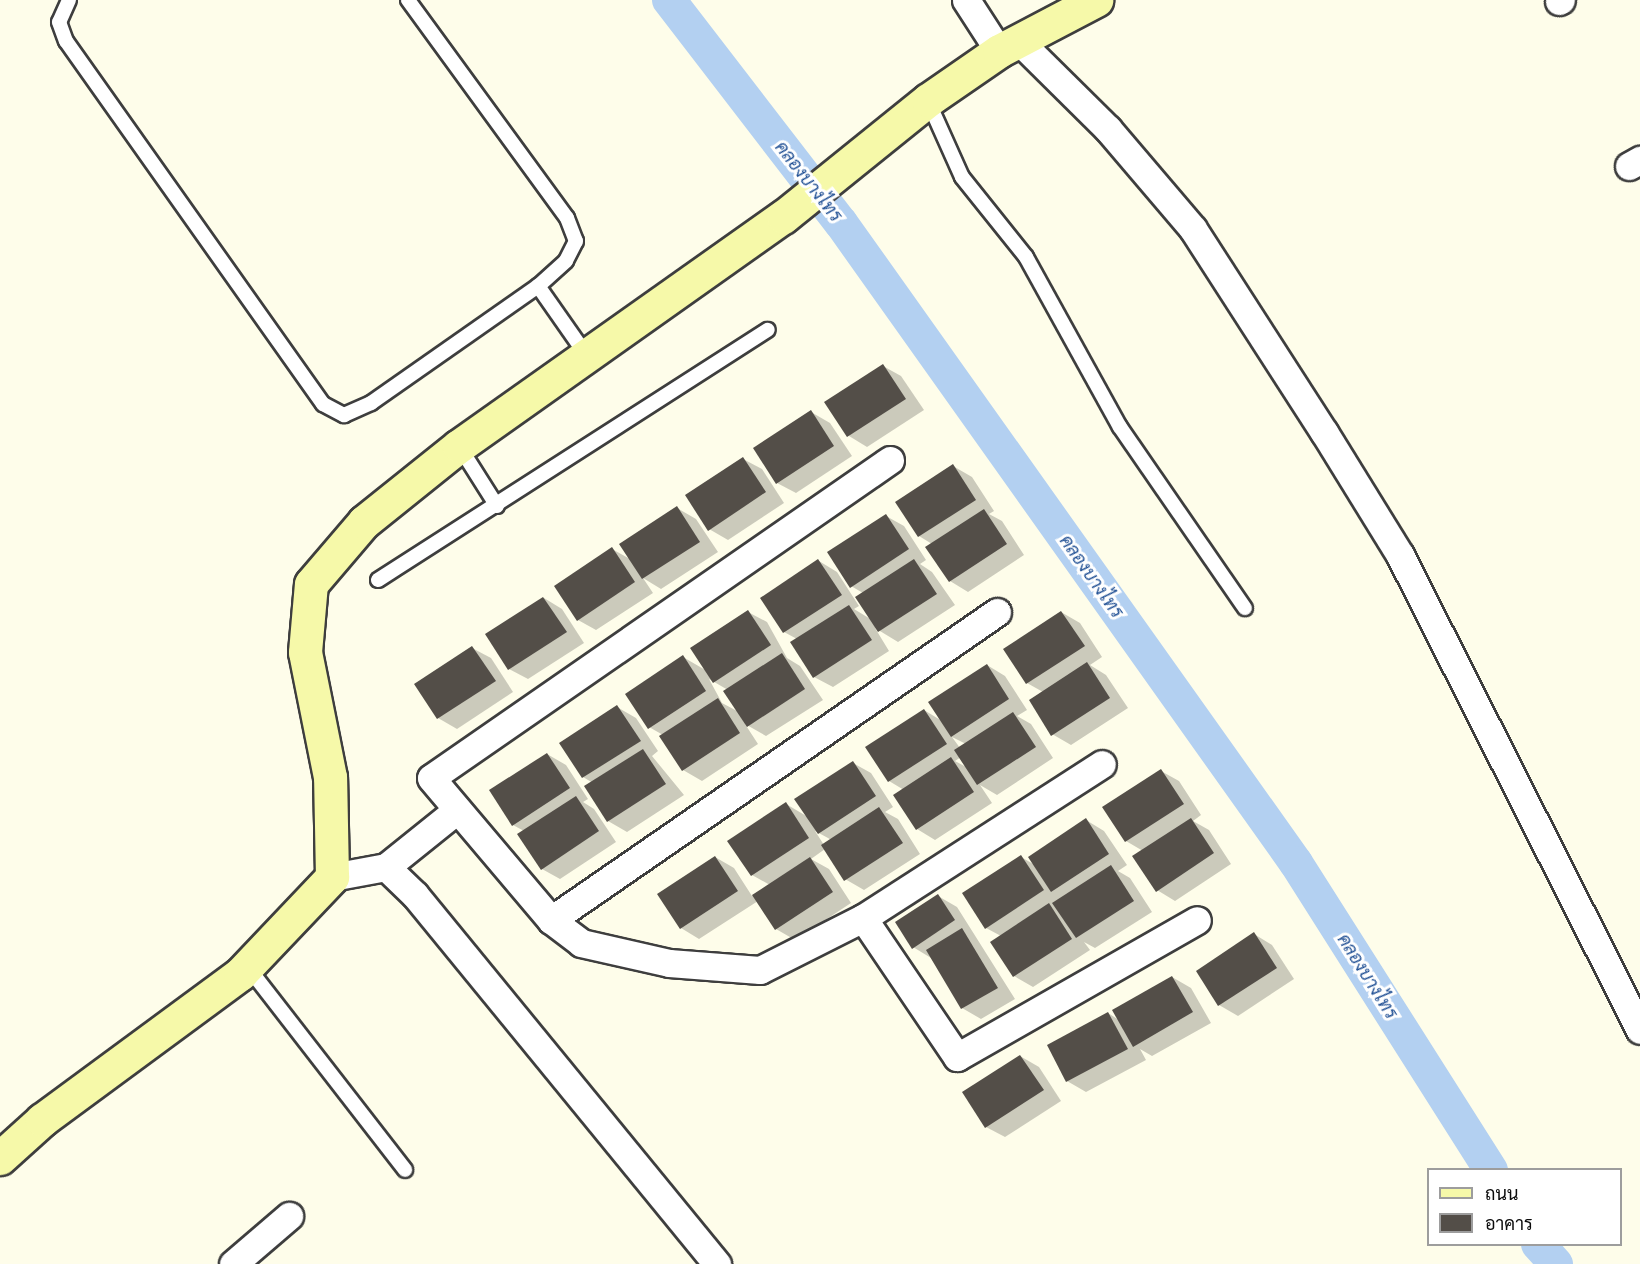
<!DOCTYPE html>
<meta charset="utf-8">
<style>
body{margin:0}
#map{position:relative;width:1640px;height:1264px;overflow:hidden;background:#fefdea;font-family:"PT Serif",Sarabun,serif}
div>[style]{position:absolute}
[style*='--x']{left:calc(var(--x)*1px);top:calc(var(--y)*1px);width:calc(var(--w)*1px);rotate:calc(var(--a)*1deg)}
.shadow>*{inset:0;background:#0003}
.canal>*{height:34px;margin:-17px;padding:0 17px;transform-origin:17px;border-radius:17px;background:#b3d0f1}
.building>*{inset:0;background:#534e48}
.roads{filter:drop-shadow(2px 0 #3e3e3e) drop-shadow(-2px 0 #3e3e3e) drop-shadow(0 2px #3e3e3e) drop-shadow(0 -2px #3e3e3e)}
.lane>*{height:14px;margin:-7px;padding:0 7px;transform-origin:7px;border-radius:7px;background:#fff}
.street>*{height:27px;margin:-13.5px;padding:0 13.5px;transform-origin:13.5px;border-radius:13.5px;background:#fff}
.secondary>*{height:33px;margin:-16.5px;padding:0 16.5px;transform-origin:16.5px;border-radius:16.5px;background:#f6f9a9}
span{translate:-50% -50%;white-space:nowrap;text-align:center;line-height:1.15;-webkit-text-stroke:6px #fff;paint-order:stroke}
.water-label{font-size:18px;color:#1e4e93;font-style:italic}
.legend{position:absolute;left:1427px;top:1168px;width:195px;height:78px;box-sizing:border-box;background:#fff;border:2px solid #9d9d9d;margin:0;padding:8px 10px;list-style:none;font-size:18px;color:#0b0b0b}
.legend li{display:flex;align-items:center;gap:12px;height:30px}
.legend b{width:30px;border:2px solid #9d9d9d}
</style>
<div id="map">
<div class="shadow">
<i style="clip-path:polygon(883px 366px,901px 376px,924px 410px,867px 447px,849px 436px)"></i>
<i style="clip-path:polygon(811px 412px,830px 423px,852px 456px,796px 493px,777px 483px)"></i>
<i style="clip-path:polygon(743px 459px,762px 469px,784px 503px,728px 540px,709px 529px)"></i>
<i style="clip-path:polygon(953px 466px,972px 477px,994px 511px,989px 514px,1002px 521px,1024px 555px,968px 592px,950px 581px,932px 544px,919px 536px)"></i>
<i style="clip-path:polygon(677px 508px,696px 519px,718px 552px,661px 589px,643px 578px,653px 593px,596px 630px,578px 620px,612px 549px,630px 559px)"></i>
<i style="clip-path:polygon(886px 516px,904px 526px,926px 560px,920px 564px,932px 572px,955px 605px,898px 642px,875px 628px,889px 651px,833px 687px,814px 677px,797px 639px,784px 632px,819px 561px,837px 572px,859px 606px,854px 609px,872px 620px,863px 593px,851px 586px)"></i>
<i style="clip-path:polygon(544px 598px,562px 609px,584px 643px,528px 679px,509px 669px)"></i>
<i style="clip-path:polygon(evenodd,748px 612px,767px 622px,787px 658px,800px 666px,823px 700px,766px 736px,745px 724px,758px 744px,702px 781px,683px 770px,663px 735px,649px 727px,683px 657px,707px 671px,748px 612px,709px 679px,728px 690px,739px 712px,722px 703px,709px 679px)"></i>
<i style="clip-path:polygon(1061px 612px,1080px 623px,1102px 657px,1090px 665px,1106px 675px,1128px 708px,1071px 745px,1052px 734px,1043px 692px,1027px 683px)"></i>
<i style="clip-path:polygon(472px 648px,491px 658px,513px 692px,457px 729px,438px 718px)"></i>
<i style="clip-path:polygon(evenodd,987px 665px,1005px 676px,1027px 710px,1017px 716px,1031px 724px,1053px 758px,997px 795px,980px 785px,992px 803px,935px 840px,917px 829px,904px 790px,889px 781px,867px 747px,924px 710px,942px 721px,987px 665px,952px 737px,966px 744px,960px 748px,952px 737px,987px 665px,961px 757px,968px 768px,955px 761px,961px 757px)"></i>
<i style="clip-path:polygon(617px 707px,636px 718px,658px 751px,652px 756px,684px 795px,627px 832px,608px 821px,593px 783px,583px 777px)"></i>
<i style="clip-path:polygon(547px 754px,566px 765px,588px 799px,583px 802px,594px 809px,616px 842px,560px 879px,542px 869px,524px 831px,513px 825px)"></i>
<i style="clip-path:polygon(evenodd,853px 763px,871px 773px,893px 807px,885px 812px,898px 819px,920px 854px,864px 890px,845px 879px,825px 849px,811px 859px,829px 869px,851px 903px,795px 940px,776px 929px,758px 901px,699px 939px,681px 928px,715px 857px,734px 868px,752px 896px,770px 885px,752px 875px,786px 804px,808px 817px,853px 763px,815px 831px,828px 838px,831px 840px,824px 845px,815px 831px)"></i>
<i style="clip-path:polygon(1161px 771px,1179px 781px,1201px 815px,1193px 821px,1209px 830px,1231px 864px,1175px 901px,1157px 890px,1143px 851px,1126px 841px)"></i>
<i style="clip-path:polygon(1086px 820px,1104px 831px,1127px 865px,1118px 871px,1130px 878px,1152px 912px,1095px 948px,1084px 942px,1090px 950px,1033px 987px,1014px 976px,1001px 936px,986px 928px,1021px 857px,1035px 865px)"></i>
<i style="clip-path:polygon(938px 896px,957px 907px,1015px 999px,981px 1019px,962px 1008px,931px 958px,913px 947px)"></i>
<i style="clip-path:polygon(1254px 934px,1272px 945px,1294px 979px,1238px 1016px,1219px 1005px)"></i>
<i style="clip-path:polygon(1172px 977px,1191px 988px,1211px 1023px,1152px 1056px,1140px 1049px,1146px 1060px,1086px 1092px,1067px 1081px,1108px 1013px,1119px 1020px)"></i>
<i style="clip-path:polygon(1020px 1056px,1039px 1067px,1061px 1101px,1005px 1137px,986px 1127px)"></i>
</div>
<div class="canal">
<i style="--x:669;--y:0;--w:282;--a:52.4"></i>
<i style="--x:841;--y:223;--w:785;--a:54.59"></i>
<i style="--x:1296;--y:863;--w:364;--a:57.6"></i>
<i style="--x:1538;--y:1244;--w:27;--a:48"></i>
</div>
<div class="building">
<i style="clip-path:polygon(883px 364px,906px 399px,847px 437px,824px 402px)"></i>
<i style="clip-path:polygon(811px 410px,834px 446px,776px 484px,753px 448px)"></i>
<i style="clip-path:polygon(743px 457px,766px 492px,708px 531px,685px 495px)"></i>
<i style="clip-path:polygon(953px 464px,976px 500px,918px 537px,895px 502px)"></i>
<i style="clip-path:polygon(677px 506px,700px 542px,642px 579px,619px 544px)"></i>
<i style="clip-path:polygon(984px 509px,1007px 544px,949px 582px,925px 547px)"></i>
<i style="clip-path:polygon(886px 514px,909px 549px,850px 588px,827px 552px)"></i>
<i style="clip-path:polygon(612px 547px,635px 582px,577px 621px,554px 586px)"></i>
<i style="clip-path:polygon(818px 559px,842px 595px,783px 633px,760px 598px)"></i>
<i style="clip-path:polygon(914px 559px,937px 594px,878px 632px,855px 597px)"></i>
<i style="clip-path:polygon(543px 597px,567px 632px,508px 670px,485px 634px)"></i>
<i style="clip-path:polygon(849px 605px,872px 640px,813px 678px,790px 642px)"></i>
<i style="clip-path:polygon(748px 610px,771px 645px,713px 683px,690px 648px)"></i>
<i style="clip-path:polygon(1061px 611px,1085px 646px,1026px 684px,1003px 649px)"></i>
<i style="clip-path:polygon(472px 646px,496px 681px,437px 719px,414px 684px)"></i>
<i style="clip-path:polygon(782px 653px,805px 689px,747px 727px,723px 691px)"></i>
<i style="clip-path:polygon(683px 655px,706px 691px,648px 729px,625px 694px)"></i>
<i style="clip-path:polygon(1087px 662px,1110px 698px,1051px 736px,1029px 700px)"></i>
<i style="clip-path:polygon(987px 664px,1009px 699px,951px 737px,928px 702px)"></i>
<i style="clip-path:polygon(718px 698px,740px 733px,682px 771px,659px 736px)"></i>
<i style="clip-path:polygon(617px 705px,641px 741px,582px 778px,559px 743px)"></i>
<i style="clip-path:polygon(924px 709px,947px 744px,888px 782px,865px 747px)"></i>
<i style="clip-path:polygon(1013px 712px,1036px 747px,977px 785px,954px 750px)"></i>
<i style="clip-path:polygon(643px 749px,666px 784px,607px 822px,584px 786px)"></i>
<i style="clip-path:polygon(547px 753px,570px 788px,512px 826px,489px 790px)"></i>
<i style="clip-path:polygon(951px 757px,974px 792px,916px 830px,893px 795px)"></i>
<i style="clip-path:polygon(853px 761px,876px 796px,818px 834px,794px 799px)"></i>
<i style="clip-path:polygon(1161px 769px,1184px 804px,1125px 842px,1102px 807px)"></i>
<i style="clip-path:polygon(576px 796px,599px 831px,541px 870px,517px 834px)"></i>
<i style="clip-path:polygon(786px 802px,809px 838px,751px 876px,727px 841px)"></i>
<i style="clip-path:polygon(879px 807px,903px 843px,844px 881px,821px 845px)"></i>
<i style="clip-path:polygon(1086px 818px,1109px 854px,1051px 892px,1028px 857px)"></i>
<i style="clip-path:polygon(1191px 818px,1214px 853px,1156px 892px,1132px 856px)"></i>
<i style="clip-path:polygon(1021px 855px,1044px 890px,985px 929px,962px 893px)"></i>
<i style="clip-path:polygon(715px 856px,738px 891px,680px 929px,657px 894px)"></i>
<i style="clip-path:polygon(810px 857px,833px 892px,775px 930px,752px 895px)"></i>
<i style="clip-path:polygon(1111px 865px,1134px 901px,1076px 938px,1052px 903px)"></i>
<i style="clip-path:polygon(938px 894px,955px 920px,912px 949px,895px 922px)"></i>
<i style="clip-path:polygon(1049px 903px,1072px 939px,1013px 977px,990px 942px)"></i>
<i style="clip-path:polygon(962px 928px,998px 988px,961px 1009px,926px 950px)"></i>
<i style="clip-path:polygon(1254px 932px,1277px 968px,1218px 1006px,1196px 971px)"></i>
<i style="clip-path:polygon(1172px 976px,1193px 1012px,1133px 1047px,1112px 1010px)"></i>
<i style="clip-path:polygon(1108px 1012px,1128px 1049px,1066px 1082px,1047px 1045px)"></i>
<i style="clip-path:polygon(1020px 1055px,1044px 1090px,985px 1128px,962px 1092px)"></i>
</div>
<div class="roads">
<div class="lane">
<i style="--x:69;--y:0;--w:24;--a:114"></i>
<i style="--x:59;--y:22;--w:20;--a:70"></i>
<i style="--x:66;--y:41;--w:445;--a:54.7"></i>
<i style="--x:323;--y:404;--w:24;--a:28"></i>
<i style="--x:344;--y:415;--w:30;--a:-24"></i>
<i style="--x:371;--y:403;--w:204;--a:-35"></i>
<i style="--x:408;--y:0;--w:270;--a:53.9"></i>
<i style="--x:567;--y:218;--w:25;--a:69"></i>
<i style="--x:576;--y:241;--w:22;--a:117"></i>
<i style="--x:566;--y:261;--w:38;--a:138"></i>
<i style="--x:538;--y:286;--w:85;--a:55"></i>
<i style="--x:928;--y:101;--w:83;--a:65.9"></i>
<i style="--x:962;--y:177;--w:102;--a:51.3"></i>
<i style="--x:1026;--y:257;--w:194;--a:61.1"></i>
<i style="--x:1120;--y:427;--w:220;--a:55.4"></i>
<i style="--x:459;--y:446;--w:71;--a:57.7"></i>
<i style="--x:378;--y:580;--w:463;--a:-32.7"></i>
<i style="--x:247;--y:966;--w:258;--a:52.2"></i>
</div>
<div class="street">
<i style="--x:966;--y:0;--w:61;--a:57.1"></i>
<i style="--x:1559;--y:1;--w:2;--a:-27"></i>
<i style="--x:1019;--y:41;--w:125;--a:44.7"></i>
<i style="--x:1108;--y:129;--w:131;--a:49.6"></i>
<i style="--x:1193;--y:229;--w:242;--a:57.2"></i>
<i style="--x:1324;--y:432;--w:145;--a:58.3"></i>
<i style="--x:1400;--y:555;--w:532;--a:63.19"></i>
<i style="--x:1629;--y:166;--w:13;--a:-29"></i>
<i style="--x:890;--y:460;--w:558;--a:145.29"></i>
<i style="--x:431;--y:778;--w:186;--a:49.8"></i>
<i style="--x:551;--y:920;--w:38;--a:37"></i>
<i style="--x:581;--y:943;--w:90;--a:12.8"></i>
<i style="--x:669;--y:963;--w:91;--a:4.4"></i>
<i style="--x:760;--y:970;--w:115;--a:-26.8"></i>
<i style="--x:863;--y:918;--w:284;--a:-32.8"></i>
<i style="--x:386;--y:867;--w:91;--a:-38.8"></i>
<i style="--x:332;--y:877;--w:55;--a:-10.5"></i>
<i style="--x:386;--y:867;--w:40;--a:44"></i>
<i style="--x:415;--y:895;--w:477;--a:50.7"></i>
<i style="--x:863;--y:918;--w:168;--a:55.9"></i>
<i style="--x:957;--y:1057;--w:276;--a:-29.7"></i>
<i style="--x:551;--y:920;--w:542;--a:-34.63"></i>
<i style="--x:233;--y:1264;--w:74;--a:-40.6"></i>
</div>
<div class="secondary">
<i style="--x:0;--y:1158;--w:57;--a:-42.1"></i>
<i style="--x:42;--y:1120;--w:246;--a:-36.4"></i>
<i style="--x:240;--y:974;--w:134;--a:-46.5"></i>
<i style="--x:332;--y:877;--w:100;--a:-91.1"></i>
<i style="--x:330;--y:777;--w:127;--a:-101.3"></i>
<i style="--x:305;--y:652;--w:68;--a:-85"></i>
<i style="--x:311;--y:584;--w:82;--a:-49.5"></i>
<i style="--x:364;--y:522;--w:122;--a:-38.7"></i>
<i style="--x:459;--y:446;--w:397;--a:-35.3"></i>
<i style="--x:783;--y:217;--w:186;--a:-38.9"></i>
<i style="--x:928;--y:100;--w:86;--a:-34.6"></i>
<i style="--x:999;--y:51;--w:110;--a:-27.7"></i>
</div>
</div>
<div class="water-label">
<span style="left:809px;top:181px;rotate:52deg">คลองบางไทร</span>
<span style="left:1092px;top:576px;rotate:55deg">คลองบางไทร</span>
<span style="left:1368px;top:976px;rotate:58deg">คลองบางไทร</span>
</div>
<ul class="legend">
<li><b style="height:8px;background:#f6f9a9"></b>ถนน</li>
<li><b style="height:16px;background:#534e48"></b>อาคาร</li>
</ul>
</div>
